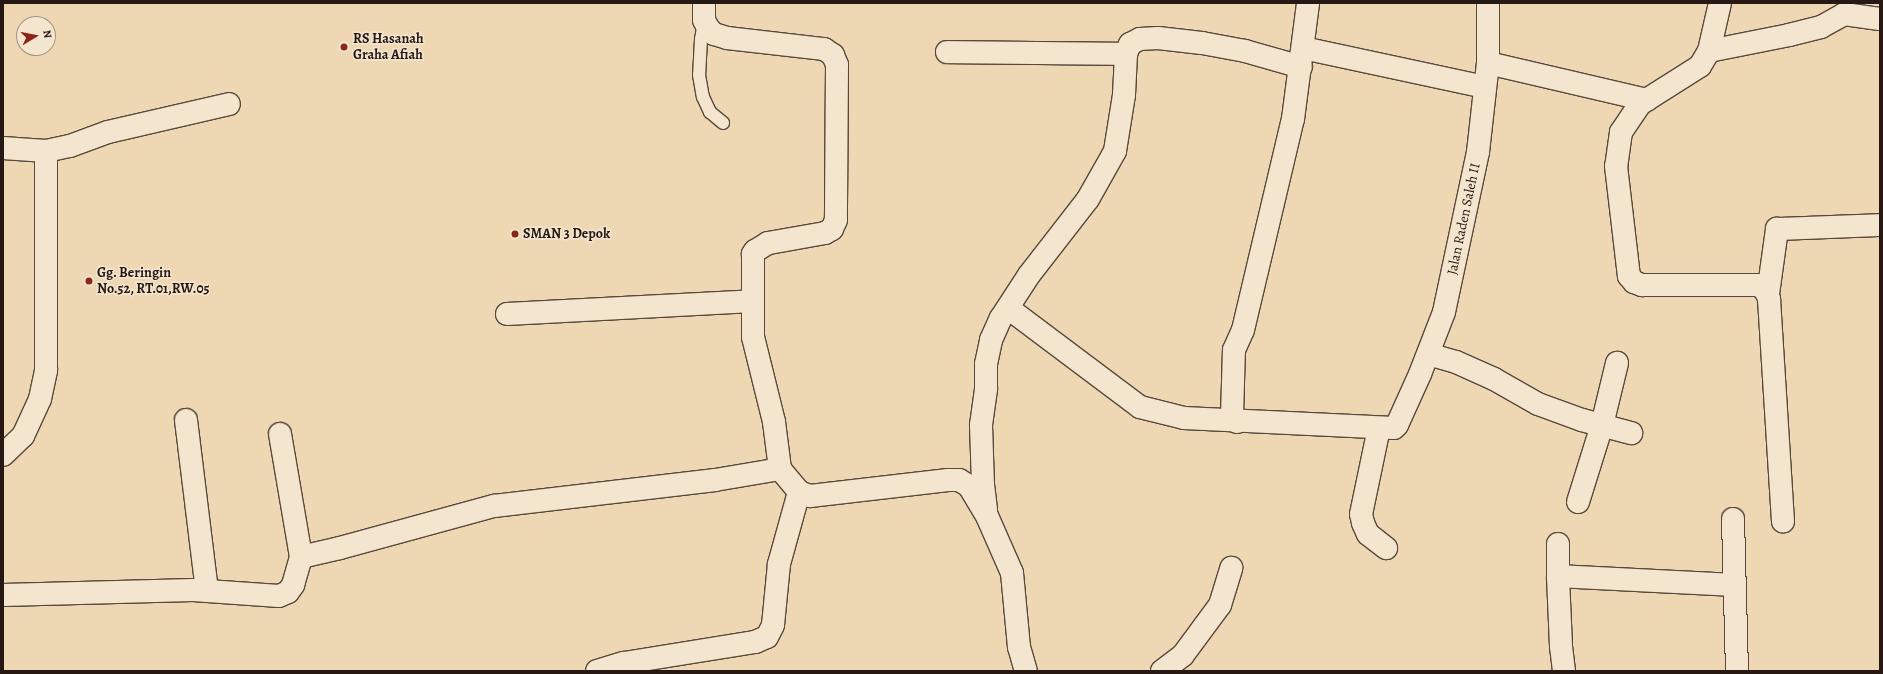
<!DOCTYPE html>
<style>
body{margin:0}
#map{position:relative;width:1883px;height:674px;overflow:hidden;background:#eed8b3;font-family:Alegreya,serif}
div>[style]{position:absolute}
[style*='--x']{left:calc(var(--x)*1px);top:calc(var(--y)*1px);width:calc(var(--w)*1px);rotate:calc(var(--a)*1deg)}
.roads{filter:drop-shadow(1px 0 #58493c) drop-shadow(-1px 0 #58493c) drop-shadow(0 1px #58493c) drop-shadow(0 -1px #58493c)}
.service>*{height:12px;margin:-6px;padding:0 6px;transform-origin:6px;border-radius:6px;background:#f4e6ce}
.minor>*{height:22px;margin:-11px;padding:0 11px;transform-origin:11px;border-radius:11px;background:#f4e6ce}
.dots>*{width:11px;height:11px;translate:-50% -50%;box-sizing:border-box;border:2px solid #f4e6ce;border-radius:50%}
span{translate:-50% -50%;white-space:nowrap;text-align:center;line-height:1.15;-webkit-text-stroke:3px #f4e6ce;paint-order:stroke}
.poi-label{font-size:14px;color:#261914;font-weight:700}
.left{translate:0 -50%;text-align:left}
.street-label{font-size:14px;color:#261914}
.frame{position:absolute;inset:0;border:4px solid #261914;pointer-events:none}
.north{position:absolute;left:16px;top:16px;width:40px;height:40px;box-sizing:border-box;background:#f4e6ce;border:1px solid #a29484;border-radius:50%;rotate:80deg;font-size:11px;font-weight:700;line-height:16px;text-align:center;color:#261914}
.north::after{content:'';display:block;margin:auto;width:14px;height:18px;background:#8f2418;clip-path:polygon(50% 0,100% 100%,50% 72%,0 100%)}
</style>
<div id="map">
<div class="roads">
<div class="service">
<i style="--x:704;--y:21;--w:18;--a:99"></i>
<i style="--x:701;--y:39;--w:36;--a:93"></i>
<i style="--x:699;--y:75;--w:22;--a:80"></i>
<i style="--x:703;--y:97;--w:17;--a:65"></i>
<i style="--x:710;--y:112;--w:17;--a:40"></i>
</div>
<div class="minor">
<i style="--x:704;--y:3;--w:17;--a:90"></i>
<i style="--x:704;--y:20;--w:9;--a:63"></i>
<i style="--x:708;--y:28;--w:8;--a:45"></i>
<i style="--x:714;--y:34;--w:14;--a:17"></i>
<i style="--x:727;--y:38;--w:98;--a:6.5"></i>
<i style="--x:824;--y:49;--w:11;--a:34"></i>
<i style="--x:833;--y:55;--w:11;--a:68"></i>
<i style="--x:837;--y:65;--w:155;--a:90.4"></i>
<i style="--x:836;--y:220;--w:10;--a:114"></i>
<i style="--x:832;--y:229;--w:8;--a:150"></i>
<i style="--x:825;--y:233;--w:58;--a:170"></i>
<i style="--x:768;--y:243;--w:15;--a:148"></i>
<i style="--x:755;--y:251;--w:4;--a:124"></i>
<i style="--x:753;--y:254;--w:47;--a:90"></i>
<i style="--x:1720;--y:3;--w:49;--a:102.9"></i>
<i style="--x:1709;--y:51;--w:17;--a:121"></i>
<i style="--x:1700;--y:66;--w:71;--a:147.7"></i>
<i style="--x:1640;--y:104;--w:34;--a:124"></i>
<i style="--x:1621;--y:132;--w:34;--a:98"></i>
<i style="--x:1616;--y:166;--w:111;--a:83.3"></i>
<i style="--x:1629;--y:276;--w:8;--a:50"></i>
<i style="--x:1634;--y:282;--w:9;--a:21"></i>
<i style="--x:1642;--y:285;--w:117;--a:0"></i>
<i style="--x:1759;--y:285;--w:9;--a:41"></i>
<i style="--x:1766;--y:291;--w:9;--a:69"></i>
<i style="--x:1769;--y:299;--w:223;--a:86.4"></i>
<i style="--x:1303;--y:48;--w:186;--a:12.1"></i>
<i style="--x:1709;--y:51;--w:82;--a:-11.3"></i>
<i style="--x:1789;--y:35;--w:33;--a:-14"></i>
<i style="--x:1821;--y:27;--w:26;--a:-29"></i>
<i style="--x:1844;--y:14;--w:36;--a:8"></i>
<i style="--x:947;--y:52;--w:179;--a:0.6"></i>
<i style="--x:1488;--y:63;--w:163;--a:13.1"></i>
<i style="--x:3;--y:148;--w:43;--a:4"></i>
<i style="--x:46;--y:151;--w:25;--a:-12"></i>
<i style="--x:70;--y:146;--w:40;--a:-20.2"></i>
<i style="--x:108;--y:132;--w:124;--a:-13"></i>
<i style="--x:1768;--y:294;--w:66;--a:-82.1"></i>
<i style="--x:1777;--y:229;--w:103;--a:-2.2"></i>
<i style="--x:1008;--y:308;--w:165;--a:36.9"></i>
<i style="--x:1140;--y:407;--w:45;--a:14"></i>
<i style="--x:1184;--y:418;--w:210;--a:2.7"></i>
<i style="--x:1394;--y:428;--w:4;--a:-45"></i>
<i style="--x:1397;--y:425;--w:56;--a:-65.7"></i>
<i style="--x:1420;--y:374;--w:66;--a:-68.8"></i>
<i style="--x:1444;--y:312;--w:164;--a:-78"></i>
<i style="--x:1478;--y:152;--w:90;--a:-83.6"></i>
<i style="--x:1488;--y:63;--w:60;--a:-90"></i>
<i style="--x:507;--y:314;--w:246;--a:-3"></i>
<i style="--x:753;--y:301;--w:36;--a:90"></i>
<i style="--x:753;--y:337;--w:88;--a:76.1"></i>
<i style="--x:774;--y:422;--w:47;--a:82.7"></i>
<i style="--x:780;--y:469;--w:30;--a:50"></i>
<i style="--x:799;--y:492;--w:12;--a:20"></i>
<i style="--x:810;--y:496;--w:139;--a:-6.6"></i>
<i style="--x:948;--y:480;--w:11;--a:0"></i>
<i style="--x:959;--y:480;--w:12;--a:31"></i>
<i style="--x:969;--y:486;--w:35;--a:59"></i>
<i style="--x:987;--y:516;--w:62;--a:66.3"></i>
<i style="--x:1012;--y:573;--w:74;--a:84.6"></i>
<i style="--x:1019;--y:647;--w:25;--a:74"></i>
<i style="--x:1428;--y:354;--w:29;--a:16"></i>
<i style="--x:1456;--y:362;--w:42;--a:24.1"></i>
<i style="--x:1494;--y:379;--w:51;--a:29.6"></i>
<i style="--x:1538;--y:404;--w:47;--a:20"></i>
<i style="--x:1582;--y:420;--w:51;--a:14.9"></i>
<i style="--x:186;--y:420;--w:172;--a:83"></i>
<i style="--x:1237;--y:422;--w:8;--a:-130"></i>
<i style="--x:1232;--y:416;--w:66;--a:-88.3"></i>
<i style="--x:1234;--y:350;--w:22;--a:-66"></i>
<i style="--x:1243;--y:330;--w:217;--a:-76.7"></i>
<i style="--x:1293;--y:119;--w:117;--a:-82.6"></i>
<i style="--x:1379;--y:428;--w:88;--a:101.8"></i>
<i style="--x:1361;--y:514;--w:9;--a:77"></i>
<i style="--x:1363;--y:523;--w:12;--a:66"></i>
<i style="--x:1368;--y:534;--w:23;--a:38"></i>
<i style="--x:280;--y:434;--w:125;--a:80.3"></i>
<i style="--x:3;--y:455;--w:28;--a:-44"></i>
<i style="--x:23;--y:436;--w:41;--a:-65.3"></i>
<i style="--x:40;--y:399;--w:30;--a:-78"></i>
<i style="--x:46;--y:370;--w:219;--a:-90"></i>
<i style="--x:1578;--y:502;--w:81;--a:-72.7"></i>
<i style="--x:1602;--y:425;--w:64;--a:-76.4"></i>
<i style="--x:986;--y:509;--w:24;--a:-97"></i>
<i style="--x:983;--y:485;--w:60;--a:-91.9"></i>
<i style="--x:981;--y:425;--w:37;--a:-82"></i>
<i style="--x:986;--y:388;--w:24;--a:-90"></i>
<i style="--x:986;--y:364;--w:25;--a:-78"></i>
<i style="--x:991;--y:340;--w:24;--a:-66"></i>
<i style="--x:1001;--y:318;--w:51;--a:-56.9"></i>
<i style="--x:1029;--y:275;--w:96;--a:-52.2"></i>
<i style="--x:1088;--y:199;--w:55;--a:-60.6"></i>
<i style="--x:1115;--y:151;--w:57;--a:-80.9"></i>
<i style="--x:1124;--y:95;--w:41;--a:-87.2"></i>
<i style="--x:1126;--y:54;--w:11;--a:-68"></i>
<i style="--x:1130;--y:44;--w:11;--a:-27"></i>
<i style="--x:1140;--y:39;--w:18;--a:-3"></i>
<i style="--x:1158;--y:38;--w:44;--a:6.5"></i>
<i style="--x:1202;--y:43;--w:44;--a:10.5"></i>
<i style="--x:1245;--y:51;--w:58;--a:15.9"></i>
<i style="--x:1733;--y:519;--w:152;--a:88.5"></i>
<i style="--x:1558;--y:544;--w:32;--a:90"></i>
<i style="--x:3;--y:595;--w:190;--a:-1.5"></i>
<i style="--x:193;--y:590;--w:86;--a:4"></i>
<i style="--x:279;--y:596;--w:10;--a:-24"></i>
<i style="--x:288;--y:592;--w:9;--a:-54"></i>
<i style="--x:293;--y:585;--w:29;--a:-74"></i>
<i style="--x:301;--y:557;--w:40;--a:-13"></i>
<i style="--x:340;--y:548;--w:160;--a:-15.3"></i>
<i style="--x:494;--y:506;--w:223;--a:-6.7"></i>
<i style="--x:715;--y:480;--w:66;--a:-9.6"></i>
<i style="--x:597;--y:671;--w:28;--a:-17"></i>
<i style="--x:624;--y:663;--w:133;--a:-9.1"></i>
<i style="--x:755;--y:642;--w:13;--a:-23"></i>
<i style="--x:767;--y:637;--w:13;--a:-63"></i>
<i style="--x:773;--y:625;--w:61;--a:-84.4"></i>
<i style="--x:779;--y:564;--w:75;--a:-74.5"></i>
<i style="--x:1162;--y:671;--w:26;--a:-37"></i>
<i style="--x:1183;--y:655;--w:62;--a:-53.5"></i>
<i style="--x:1220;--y:605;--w:39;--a:-73"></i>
<i style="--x:1564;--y:671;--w:25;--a:-97"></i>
<i style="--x:1561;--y:646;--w:70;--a:-92.5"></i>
<i style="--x:1558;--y:576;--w:176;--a:2.9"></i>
</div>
</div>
<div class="dots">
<i style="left:344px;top:47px;background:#8f2418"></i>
<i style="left:515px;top:234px;background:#8f2418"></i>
<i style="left:89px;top:281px;background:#8f2418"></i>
</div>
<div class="poi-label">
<span class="left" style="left:353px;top:47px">RS Hasanah<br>Graha Afiah</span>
<span class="left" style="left:523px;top:234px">SMAN 3 Depok</span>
<span class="left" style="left:97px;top:281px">Gg. Beringin<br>No.52, RT.01,RW.05</span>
</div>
<div class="street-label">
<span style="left:1464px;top:219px;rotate:-78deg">Jalan Raden Saleh II</span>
</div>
<div class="frame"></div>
<div class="north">N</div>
</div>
